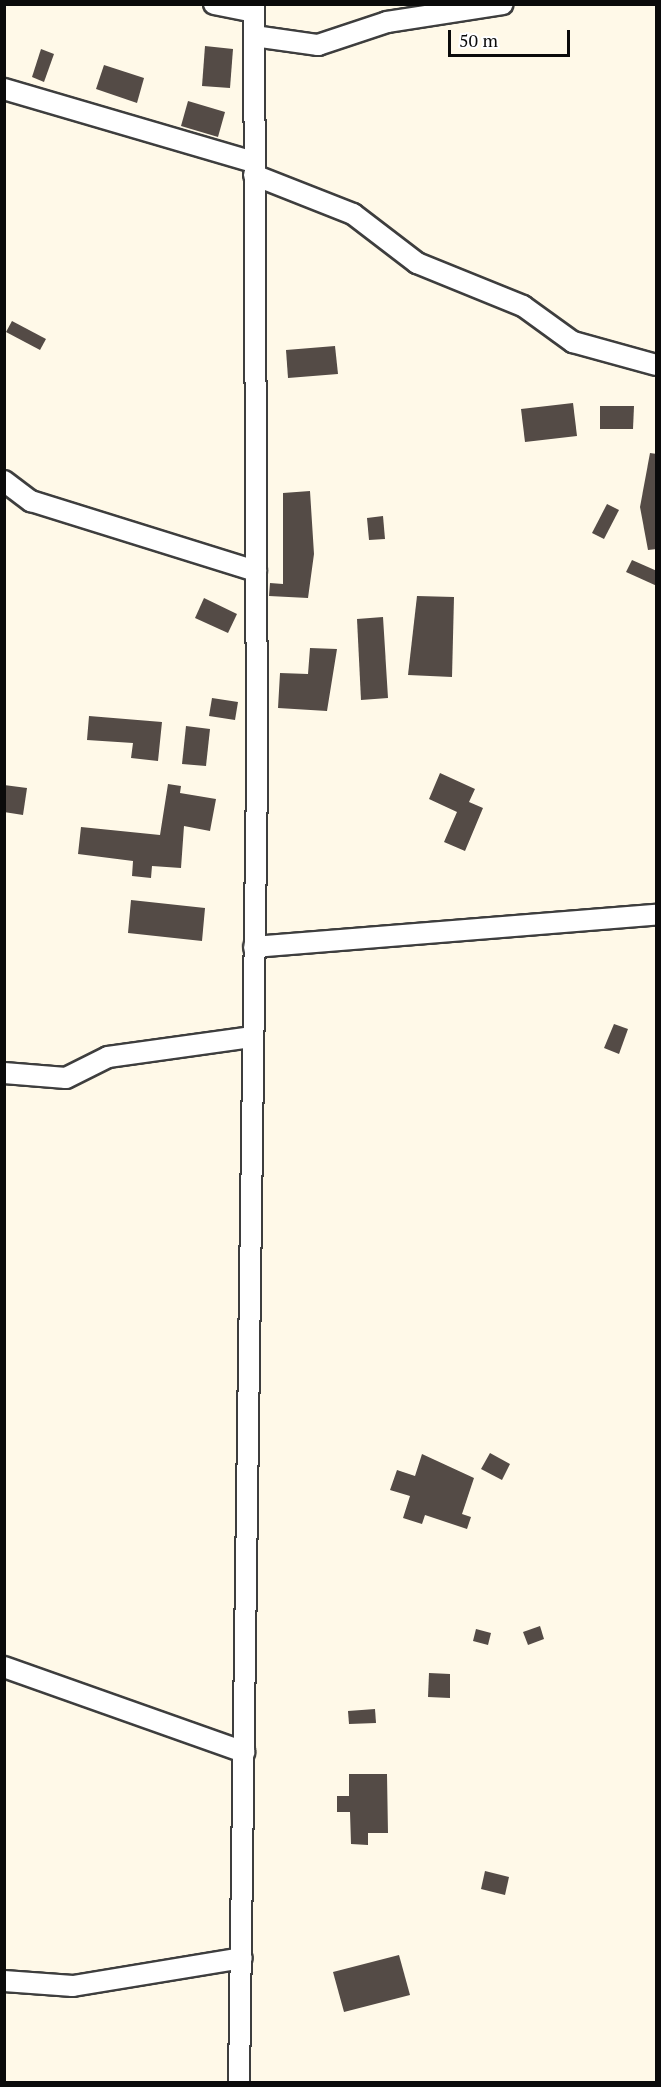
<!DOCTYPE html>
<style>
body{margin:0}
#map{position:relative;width:661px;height:2087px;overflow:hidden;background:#fff9e8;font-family:"PT Serif",serif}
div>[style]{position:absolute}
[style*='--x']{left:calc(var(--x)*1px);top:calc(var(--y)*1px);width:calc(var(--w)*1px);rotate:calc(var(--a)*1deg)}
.building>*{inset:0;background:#544b46}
.roads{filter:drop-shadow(2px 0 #3e3e3e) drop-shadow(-2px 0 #3e3e3e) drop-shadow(0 2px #3e3e3e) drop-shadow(0 -2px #3e3e3e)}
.street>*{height:20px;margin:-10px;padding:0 10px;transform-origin:10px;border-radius:10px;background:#fff}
span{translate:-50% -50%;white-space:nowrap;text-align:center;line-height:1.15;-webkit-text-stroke:6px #fff;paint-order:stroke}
.frame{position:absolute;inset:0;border:6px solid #0b0b0b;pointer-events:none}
.scale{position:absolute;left:448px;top:30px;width:122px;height:27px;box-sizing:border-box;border:3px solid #0b0b0b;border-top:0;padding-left:8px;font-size:18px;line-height:21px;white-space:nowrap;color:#0b0b0b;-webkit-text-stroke:4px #fff;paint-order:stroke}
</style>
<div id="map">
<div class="building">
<i style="clip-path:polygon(205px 46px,233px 49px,230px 88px,202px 86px)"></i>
<i style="clip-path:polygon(41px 49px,54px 54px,44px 82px,32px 77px)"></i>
<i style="clip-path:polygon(104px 65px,144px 78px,137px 103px,96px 89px)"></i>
<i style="clip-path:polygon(188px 101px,225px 112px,218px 137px,181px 126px)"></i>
<i style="clip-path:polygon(12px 321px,46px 339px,40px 350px,6px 332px)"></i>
<i style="clip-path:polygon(335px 346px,338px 374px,288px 378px,286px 350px)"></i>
<i style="clip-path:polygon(573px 403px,577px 436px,525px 442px,521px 409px)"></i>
<i style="clip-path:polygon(600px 406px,634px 406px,633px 429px,600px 429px)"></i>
<i style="clip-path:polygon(650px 453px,657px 454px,657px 549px,648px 550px,640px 507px)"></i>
<i style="clip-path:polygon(310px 491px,314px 554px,308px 598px,269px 596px,270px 583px,283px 584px,283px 493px)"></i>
<i style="clip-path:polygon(607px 504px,619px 510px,604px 539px,592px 533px)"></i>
<i style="clip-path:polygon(383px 516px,385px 539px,369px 540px,367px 518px)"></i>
<i style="clip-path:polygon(632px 560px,657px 571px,657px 586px,626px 572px)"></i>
<i style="clip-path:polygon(417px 596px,454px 597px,452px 677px,408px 675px)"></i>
<i style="clip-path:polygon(204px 598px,237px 614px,228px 633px,195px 618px)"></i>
<i style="clip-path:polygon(383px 617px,388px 698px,361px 700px,357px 619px)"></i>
<i style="clip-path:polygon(310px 648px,337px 649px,327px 711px,278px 708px,280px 673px,308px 674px)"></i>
<i style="clip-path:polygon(212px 698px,238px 702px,235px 720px,209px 716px)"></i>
<i style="clip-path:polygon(89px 716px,162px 722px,158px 761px,131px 758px,133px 743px,87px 740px)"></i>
<i style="clip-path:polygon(186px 726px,210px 729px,206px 766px,182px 764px)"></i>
<i style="clip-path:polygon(440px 773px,475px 789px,469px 802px,483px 808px,465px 851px,444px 842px,457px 812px,429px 799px)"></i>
<i style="clip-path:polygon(168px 784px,181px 786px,180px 793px,216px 799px,210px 831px,184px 826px,181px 868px,152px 866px,151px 878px,132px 876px,133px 861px,78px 854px,81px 827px,160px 835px)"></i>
<i style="clip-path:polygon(4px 785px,27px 788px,23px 815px,4px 812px)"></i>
<i style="clip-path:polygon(131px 900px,205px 908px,202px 941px,128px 933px)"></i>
<i style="clip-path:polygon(614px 1024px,628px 1029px,619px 1054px,604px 1048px)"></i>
<i style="clip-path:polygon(490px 1453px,510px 1464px,502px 1480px,481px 1469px)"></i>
<i style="clip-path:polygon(422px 1454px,474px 1478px,462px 1514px,471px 1517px,467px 1529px,425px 1515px,422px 1524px,403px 1518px,410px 1496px,390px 1490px,397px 1470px,415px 1476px)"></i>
<i style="clip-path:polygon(540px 1626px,544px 1639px,528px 1645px,523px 1632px)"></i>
<i style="clip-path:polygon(476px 1629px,491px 1633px,488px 1645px,473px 1641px)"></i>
<i style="clip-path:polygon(429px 1673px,450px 1674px,450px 1698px,428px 1697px)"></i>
<i style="clip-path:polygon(375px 1709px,376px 1723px,349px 1724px,348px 1711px)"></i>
<i style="clip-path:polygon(349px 1774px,387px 1774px,388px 1833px,368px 1833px,368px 1845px,351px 1844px,350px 1812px,337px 1812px,337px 1796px,349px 1796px)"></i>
<i style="clip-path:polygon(485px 1871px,509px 1877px,505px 1895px,481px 1889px)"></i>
<i style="clip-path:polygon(399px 1955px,410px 1995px,344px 2012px,333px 1972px)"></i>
</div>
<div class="roads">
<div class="street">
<i style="--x:214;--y:4;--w:41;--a:11.3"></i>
<i style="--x:254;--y:36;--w:65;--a:8"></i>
<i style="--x:318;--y:45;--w:73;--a:-18.4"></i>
<i style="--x:387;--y:22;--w:117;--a:-8.8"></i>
<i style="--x:4;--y:89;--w:260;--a:16.3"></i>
<i style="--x:254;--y:175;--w:106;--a:21.5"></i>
<i style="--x:353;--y:214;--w:81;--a:37.4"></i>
<i style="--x:417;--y:263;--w:114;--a:22.1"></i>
<i style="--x:523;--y:306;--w:62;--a:35.8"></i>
<i style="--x:573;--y:342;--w:86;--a:15.5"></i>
<i style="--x:4;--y:481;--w:34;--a:37"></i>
<i style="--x:31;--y:501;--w:236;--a:17.3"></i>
<i style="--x:254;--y:947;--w:403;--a:-4.6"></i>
<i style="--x:4;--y:1073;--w:62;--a:4.6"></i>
<i style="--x:66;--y:1078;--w:47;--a:-26.6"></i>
<i style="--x:108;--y:1057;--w:146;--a:-7.9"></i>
<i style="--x:4;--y:1667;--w:255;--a:19.5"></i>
<i style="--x:4;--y:1981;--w:69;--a:4.1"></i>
<i style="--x:73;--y:1986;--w:171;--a:-9.4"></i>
<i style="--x:239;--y:2082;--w:1313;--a:-89.21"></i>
<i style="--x:257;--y:769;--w:765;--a:-90.22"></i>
</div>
</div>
<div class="frame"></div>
<div class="scale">50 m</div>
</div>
